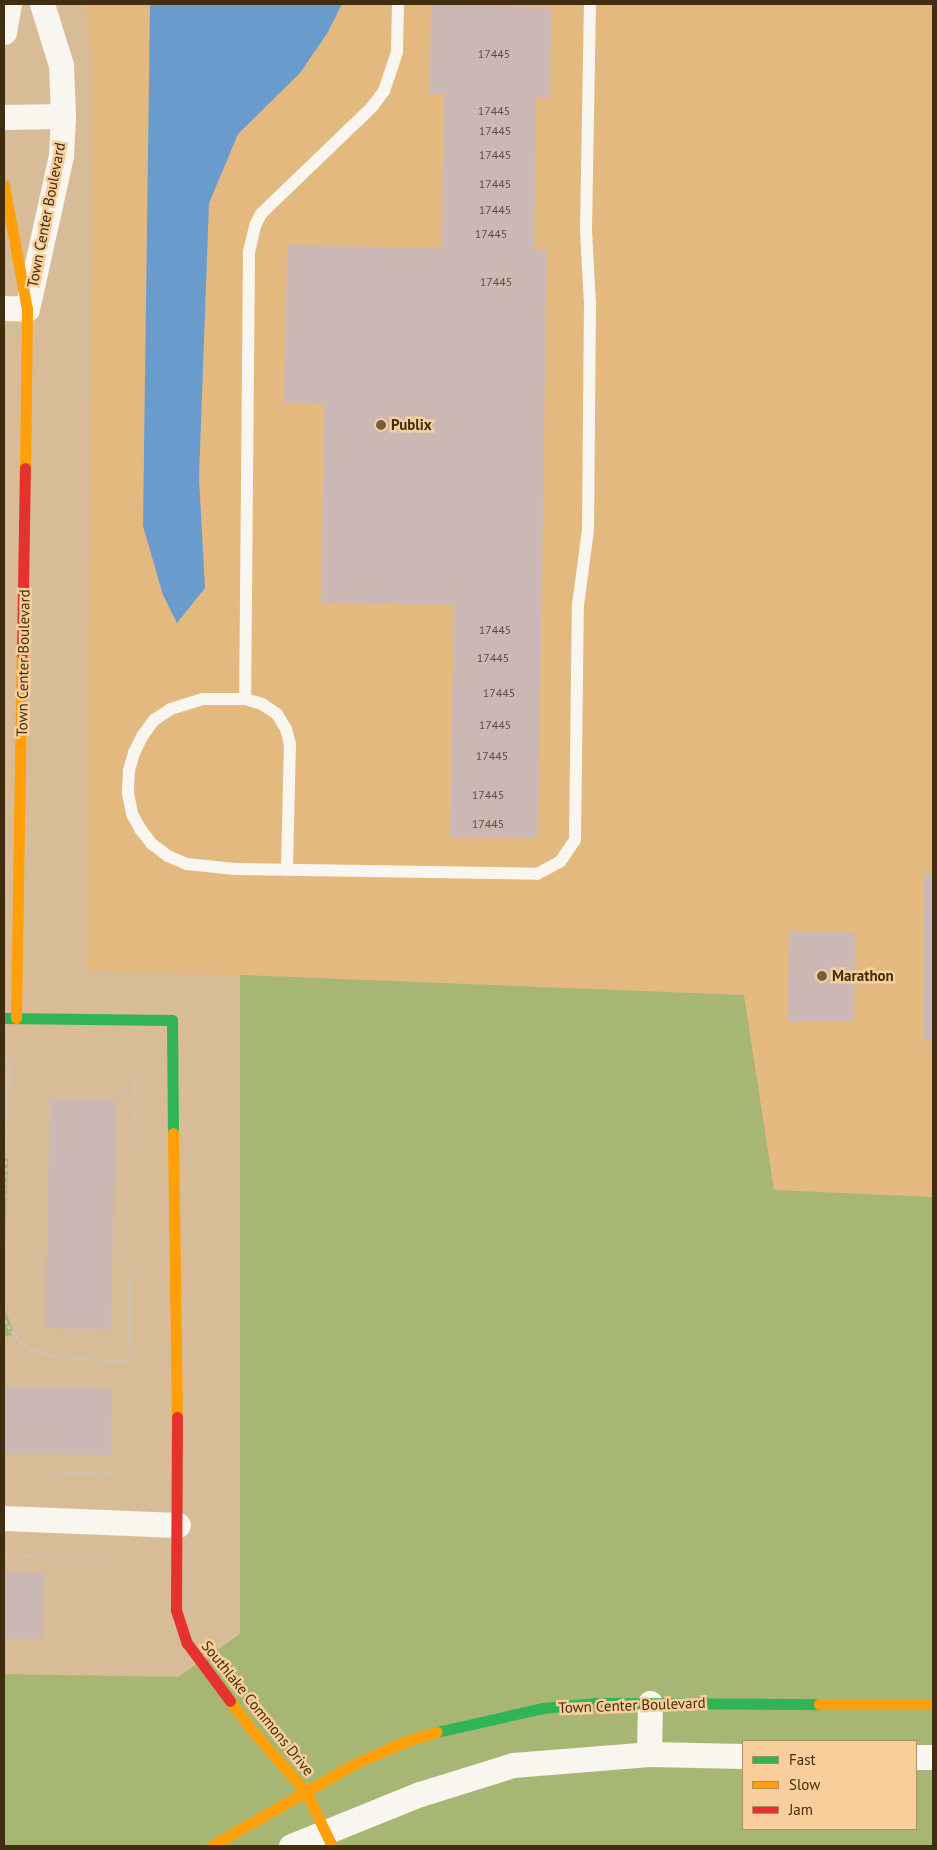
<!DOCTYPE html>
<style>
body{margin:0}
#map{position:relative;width:937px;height:1850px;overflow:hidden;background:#d8bc97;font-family:"PT Sans",sans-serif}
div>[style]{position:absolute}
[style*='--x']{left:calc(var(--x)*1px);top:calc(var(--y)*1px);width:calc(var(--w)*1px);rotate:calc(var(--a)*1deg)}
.built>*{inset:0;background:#e4b97f}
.green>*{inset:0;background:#a8b674}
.water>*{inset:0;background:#6a9bcd}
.building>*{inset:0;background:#cbb7b3}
.path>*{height:3px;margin-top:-1.5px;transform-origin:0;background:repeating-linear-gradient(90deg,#cbc3b8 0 4px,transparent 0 6.5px)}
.lane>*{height:12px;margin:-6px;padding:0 6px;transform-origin:6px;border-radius:6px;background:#f9f5ef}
.street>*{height:25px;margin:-12.5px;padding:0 12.5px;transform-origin:12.5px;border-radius:12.5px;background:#f9f5ef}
.fast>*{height:11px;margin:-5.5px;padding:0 5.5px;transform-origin:5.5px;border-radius:5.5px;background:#30b455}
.slow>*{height:11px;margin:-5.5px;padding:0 5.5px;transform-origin:5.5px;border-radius:5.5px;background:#ff9f0a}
.jam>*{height:11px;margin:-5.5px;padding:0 5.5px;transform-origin:5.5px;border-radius:5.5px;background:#e5322d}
.dots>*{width:14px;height:14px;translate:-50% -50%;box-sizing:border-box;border:2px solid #f8cf9a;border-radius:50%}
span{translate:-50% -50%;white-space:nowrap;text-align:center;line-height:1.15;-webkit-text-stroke:5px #f8cf9a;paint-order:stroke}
.number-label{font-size:12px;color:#645039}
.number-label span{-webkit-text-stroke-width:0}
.street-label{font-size:15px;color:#412d10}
.poi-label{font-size:15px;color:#412d10;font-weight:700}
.left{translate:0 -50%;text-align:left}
.frame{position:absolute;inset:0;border:5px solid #412d10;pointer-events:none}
.legend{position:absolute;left:742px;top:1740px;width:175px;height:90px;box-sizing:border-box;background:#f8cf9a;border:1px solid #af8e63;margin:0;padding:6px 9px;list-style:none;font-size:15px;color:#412d10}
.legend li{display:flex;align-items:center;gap:10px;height:25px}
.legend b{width:25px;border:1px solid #af8e63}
</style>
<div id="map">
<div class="built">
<i style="clip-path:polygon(84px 4px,150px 4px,143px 526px,205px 588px,199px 478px,209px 203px,238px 134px,300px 73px,342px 4px,933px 4px,933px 1197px,774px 1190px,744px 995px,240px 975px,87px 971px,93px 61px)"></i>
</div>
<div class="green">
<i style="clip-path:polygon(evenodd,240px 975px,744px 995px,774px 1190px,933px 1197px,933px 1846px,4px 1846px,4px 1674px,178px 1677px,240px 1634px,240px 975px,743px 1741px,916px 1741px,916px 1829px,743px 1829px,743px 1741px)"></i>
<i style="clip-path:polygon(4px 1159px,8px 1159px,4px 1273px)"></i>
<i style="clip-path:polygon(4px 1308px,15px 1334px,4px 1337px)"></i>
</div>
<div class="water">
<i style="clip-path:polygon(150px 4px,342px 4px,328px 32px,300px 73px,238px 134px,209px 203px,199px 478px,205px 588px,177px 623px,163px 595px,143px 526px)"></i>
</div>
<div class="building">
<i style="clip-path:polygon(431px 5px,551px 7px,550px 98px,536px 97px,534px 250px,547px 250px,538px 838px,450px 837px,454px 605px,321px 603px,324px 404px,284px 403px,287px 245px,441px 248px,444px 93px,429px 93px)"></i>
<i style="clip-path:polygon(924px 874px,933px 874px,933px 1041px,923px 1041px)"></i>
<i style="clip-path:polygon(789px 931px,855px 931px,854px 1021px,788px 1021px)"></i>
<i style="clip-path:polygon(50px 1099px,116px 1100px,111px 1330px,45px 1328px)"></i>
<i style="clip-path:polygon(4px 1387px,112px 1389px,111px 1455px,4px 1453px)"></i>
<i style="clip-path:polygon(4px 1572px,44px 1572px,42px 1639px,4px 1638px)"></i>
</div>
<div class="path">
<i style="--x:4;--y:1057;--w:6;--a:0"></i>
<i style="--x:10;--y:1057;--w:144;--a:92.4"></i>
<i style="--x:133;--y:1153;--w:79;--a:-89.3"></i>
<i style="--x:4;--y:1320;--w:26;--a:54"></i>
<i style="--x:19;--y:1341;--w:15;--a:32"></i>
<i style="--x:32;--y:1349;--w:21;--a:17"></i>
<i style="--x:52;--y:1355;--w:76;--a:5.3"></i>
<i style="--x:128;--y:1362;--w:91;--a:-88.7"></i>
<i style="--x:52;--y:1472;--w:62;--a:1.8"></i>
<i style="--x:4;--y:1556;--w:98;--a:0.6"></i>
<i style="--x:102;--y:1557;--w:8;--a:-83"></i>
</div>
<div class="lane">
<i style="--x:398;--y:4;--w:48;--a:91.2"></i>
<i style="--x:397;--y:52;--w:41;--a:108.4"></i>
<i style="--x:384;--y:91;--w:20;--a:127"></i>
<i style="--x:372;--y:107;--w:154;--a:136.1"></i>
<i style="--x:261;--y:214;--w:13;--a:117"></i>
<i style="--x:255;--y:226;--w:27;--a:103"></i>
<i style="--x:249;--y:252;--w:447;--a:90.5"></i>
<i style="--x:245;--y:699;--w:42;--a:180"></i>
<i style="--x:203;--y:699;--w:34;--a:163"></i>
<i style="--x:171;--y:709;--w:20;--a:147"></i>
<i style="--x:154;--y:720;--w:19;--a:126"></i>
<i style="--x:143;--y:735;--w:20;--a:117"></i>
<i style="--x:134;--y:753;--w:19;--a:106"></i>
<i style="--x:129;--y:771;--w:22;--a:93"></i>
<i style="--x:128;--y:793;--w:21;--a:79"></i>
<i style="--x:132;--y:814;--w:18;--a:61"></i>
<i style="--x:141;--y:830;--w:18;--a:52"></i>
<i style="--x:152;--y:844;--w:20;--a:37"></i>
<i style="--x:168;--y:856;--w:21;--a:23"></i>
<i style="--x:187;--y:864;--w:48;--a:5.9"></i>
<i style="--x:235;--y:869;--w:302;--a:0.9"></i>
<i style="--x:537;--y:874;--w:26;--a:-28"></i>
<i style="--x:560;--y:862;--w:27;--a:-56"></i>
<i style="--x:575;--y:840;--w:235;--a:-89.3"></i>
<i style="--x:578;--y:605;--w:76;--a:-82.4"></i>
<i style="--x:588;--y:530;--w:226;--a:-89.5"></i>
<i style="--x:590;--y:304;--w:74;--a:-93.1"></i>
<i style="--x:586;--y:230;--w:226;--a:-89"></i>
<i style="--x:245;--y:699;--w:18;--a:16"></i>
<i style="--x:262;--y:704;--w:18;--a:34"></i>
<i style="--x:277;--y:714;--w:17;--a:59"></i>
<i style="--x:286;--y:729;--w:16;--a:75"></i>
<i style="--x:290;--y:744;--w:126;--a:91.4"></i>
</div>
<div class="street">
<i style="--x:4;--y:32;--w:28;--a:-80"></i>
<i style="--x:4;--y:117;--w:59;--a:-1"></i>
<i style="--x:4;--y:308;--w:23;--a:2"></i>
<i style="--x:27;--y:309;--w:157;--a:-77.5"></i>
<i style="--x:61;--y:156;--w:40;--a:-87.1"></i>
<i style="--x:63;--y:116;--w:51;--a:-92.2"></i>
<i style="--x:61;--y:65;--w:64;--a:-107.3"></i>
<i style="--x:4;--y:1518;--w:174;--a:2.3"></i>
<i style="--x:649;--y:1754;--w:51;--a:-88.9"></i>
<i style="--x:916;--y:1757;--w:17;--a:0"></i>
<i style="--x:291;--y:1846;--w:139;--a:-22"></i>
<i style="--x:420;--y:1794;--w:97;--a:-17.3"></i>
<i style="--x:513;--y:1765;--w:136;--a:-4.6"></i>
<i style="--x:649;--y:1754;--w:94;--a:1.2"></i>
</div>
<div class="fast">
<i style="--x:4;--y:1018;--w:168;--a:0.7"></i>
<i style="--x:172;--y:1020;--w:113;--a:89.5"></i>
<i style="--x:437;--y:1732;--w:109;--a:-12.8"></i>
<i style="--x:543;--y:1708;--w:54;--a:-5.3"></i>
<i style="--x:597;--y:1703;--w:222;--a:0.3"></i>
</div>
<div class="slow">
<i style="--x:4;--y:185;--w:126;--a:79.5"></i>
<i style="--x:27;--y:309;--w:159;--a:90.7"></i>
<i style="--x:16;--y:1018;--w:364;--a:-89.1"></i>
<i style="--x:173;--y:1133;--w:284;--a:89.2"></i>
<i style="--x:230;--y:1701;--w:34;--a:53"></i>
<i style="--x:250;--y:1728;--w:85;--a:48.8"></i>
<i style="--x:306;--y:1792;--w:60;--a:64.3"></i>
<i style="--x:819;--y:1704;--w:114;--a:0"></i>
<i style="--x:211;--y:1846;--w:167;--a:-29.8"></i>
<i style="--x:356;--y:1763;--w:56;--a:-23.3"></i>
<i style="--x:407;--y:1741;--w:31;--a:-17"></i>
</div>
<div class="jam">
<i style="--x:22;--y:654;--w:186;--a:-89.1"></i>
<i style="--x:177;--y:1417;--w:193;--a:90.3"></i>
<i style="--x:176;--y:1610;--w:35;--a:72"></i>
<i style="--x:187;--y:1643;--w:72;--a:53.4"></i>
</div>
<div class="dots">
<i style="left:381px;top:425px;background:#765f3f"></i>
<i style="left:822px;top:976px;background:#765f3f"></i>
</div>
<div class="number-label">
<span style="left:494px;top:54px">17445</span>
<span style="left:494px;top:111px">17445</span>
<span style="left:495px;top:131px">17445</span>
<span style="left:495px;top:155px">17445</span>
<span style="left:495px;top:184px">17445</span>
<span style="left:495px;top:210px">17445</span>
<span style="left:491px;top:234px">17445</span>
<span style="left:496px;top:282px">17445</span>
<span style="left:495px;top:630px">17445</span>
<span style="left:493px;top:658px">17445</span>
<span style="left:499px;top:693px">17445</span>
<span style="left:495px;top:725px">17445</span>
<span style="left:492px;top:756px">17445</span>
<span style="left:488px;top:795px">17445</span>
<span style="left:488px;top:824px">17445</span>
</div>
<div class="street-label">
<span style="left:46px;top:215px;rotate:-79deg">Town Center Boulevard</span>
<span style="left:23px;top:663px;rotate:-89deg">Town Center Boulevard</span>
<span style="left:632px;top:1705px;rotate:-2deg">Town Center Boulevard</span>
<span style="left:258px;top:1708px;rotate:51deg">Southlake Commons Drive</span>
</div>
<div class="poi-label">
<span class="left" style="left:391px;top:425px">Publix</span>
<span class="left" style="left:832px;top:976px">Marathon</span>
</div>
<div class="frame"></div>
<ul class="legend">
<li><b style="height:6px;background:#30b455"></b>Fast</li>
<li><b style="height:6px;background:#ff9f0a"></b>Slow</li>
<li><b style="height:6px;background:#e5322d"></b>Jam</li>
</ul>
</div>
